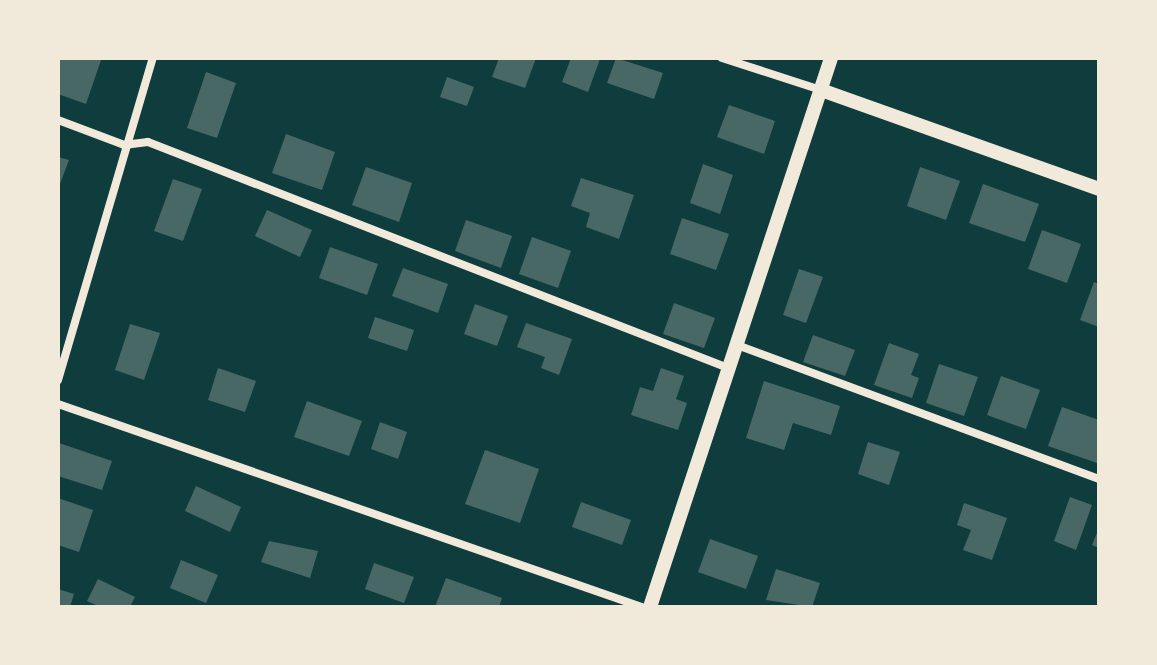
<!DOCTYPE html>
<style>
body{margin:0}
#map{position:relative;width:1157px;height:665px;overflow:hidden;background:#0f3d3e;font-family:"Libre Baskerville",serif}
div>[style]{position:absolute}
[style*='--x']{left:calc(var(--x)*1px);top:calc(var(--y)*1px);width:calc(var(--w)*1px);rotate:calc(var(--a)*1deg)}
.building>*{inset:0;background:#486865}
.minor>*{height:8px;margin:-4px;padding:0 4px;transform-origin:4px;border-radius:4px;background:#f1e9da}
.tertiary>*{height:14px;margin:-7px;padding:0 7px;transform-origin:7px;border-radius:7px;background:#f1e9da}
span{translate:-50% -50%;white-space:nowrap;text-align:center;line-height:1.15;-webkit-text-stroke:8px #f1e9da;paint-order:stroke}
.frame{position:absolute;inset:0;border:60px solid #f1e9da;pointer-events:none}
</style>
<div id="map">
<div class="building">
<i style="clip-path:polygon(58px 58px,101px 60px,86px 104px,58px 94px)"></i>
<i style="clip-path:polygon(499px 58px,536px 58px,525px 88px,492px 77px)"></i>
<i style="clip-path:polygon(571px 58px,600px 59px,588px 92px,562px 82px)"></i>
<i style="clip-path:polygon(616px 58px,663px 73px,654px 99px,607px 83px)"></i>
<i style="clip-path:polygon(206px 72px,236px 83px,217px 138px,187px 128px)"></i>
<i style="clip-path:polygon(447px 77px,474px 87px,467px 106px,440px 97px)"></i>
<i style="clip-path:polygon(729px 105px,775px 121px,764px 154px,717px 137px)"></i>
<i style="clip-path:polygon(286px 134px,335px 152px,322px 190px,272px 173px)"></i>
<i style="clip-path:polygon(58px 157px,69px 160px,58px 189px)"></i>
<i style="clip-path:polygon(703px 164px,733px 175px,720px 214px,690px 203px)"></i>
<i style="clip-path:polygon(366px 167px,412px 183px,399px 222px,352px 205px)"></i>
<i style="clip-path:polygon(920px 167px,960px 181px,946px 220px,907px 206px)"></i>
<i style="clip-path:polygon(581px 178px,634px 195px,619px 239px,586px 227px,590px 213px,571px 206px)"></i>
<i style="clip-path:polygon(173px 179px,202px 189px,183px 241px,154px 231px)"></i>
<i style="clip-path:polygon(983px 184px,1039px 204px,1025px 242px,969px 223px)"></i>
<i style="clip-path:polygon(267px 210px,312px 230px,300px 257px,255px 236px)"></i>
<i style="clip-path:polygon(682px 218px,729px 234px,716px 270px,670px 254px)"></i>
<i style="clip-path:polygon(466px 220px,512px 236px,501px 268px,455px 251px)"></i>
<i style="clip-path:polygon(1042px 230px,1081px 244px,1067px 283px,1028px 269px)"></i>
<i style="clip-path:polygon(532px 237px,571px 251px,558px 288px,519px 274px)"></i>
<i style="clip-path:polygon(330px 247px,378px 264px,367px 295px,319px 278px)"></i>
<i style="clip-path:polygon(403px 268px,448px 284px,438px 313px,392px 296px)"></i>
<i style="clip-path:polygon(799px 269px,823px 277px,806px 323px,783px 315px)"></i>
<i style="clip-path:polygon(1094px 282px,1099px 284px,1099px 327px,1080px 320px)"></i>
<i style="clip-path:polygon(674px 303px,715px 318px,704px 348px,663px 334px)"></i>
<i style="clip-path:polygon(475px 304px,508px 316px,497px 346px,464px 334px)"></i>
<i style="clip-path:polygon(375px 317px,414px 330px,407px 351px,368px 338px)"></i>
<i style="clip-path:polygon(526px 323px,572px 339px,559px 375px,541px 368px,545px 357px,517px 347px)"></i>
<i style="clip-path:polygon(130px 324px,160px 333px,144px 380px,115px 370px)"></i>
<i style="clip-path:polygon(813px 335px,855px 350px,845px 376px,803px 362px)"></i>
<i style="clip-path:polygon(889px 343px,919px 354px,911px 375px,919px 378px,912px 398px,874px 385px)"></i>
<i style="clip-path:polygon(939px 364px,978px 377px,964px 416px,926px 403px)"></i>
<i style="clip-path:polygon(218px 368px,256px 381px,245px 412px,208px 400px)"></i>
<i style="clip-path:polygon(661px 368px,684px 376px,676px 399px,687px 403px,678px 430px,631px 415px,640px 387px,653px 391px)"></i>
<i style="clip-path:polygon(1001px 376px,1040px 390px,1026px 429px,987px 415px)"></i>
<i style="clip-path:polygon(764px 381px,840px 406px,831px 435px,793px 423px,784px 450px,746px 438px)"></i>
<i style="clip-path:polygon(307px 401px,362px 421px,349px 456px,294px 437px)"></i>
<i style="clip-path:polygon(1062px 407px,1099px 420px,1097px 463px,1048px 446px)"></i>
<i style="clip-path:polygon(380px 422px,407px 432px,398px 459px,371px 449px)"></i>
<i style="clip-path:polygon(868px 442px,900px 452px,889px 485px,858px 474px)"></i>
<i style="clip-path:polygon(59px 443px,112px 461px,102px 490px,58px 476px)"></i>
<i style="clip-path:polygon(485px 450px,539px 469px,520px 523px,465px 504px)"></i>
<i style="clip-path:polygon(196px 486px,241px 507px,230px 532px,185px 511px)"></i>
<i style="clip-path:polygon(1070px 497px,1092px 505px,1076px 550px,1054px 541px)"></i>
<i style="clip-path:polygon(58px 498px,93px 510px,79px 552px,58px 545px)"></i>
<i style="clip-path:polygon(581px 502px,631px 520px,622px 545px,572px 527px)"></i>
<i style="clip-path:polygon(964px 503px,1007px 518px,992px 560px,963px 550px,971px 530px,957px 525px)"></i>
<i style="clip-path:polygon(1099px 528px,1099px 548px,1092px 545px)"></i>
<i style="clip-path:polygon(710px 539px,758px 556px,746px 589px,698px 572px)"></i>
<i style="clip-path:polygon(269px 541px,318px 551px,310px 578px,261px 562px)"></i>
<i style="clip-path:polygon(181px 560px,218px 575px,206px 603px,170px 588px)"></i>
<i style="clip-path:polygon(374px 563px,414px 577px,404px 603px,365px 589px)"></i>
<i style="clip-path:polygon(776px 569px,820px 583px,812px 607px,766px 600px)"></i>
<i style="clip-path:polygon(446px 578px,502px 598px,499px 607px,435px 607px)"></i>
<i style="clip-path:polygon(98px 579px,135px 597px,130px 607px,100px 607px,87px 601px)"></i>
<i style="clip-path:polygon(58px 589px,74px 594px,70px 607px,58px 607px)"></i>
</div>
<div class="minor">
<i style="--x:722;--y:58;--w:104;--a:17.9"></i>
<i style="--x:58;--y:120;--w:71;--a:20.7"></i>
<i style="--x:124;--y:145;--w:24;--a:-7"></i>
<i style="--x:148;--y:142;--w:622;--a:21.29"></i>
<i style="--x:737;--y:345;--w:386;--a:20.3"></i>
<i style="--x:58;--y:380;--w:336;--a:-73.6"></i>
<i style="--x:58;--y:404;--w:618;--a:19.17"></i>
</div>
<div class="tertiary">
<i style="--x:821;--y:90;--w:295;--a:19.6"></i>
<i style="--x:650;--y:607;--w:578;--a:-71.75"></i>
</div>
<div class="frame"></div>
</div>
